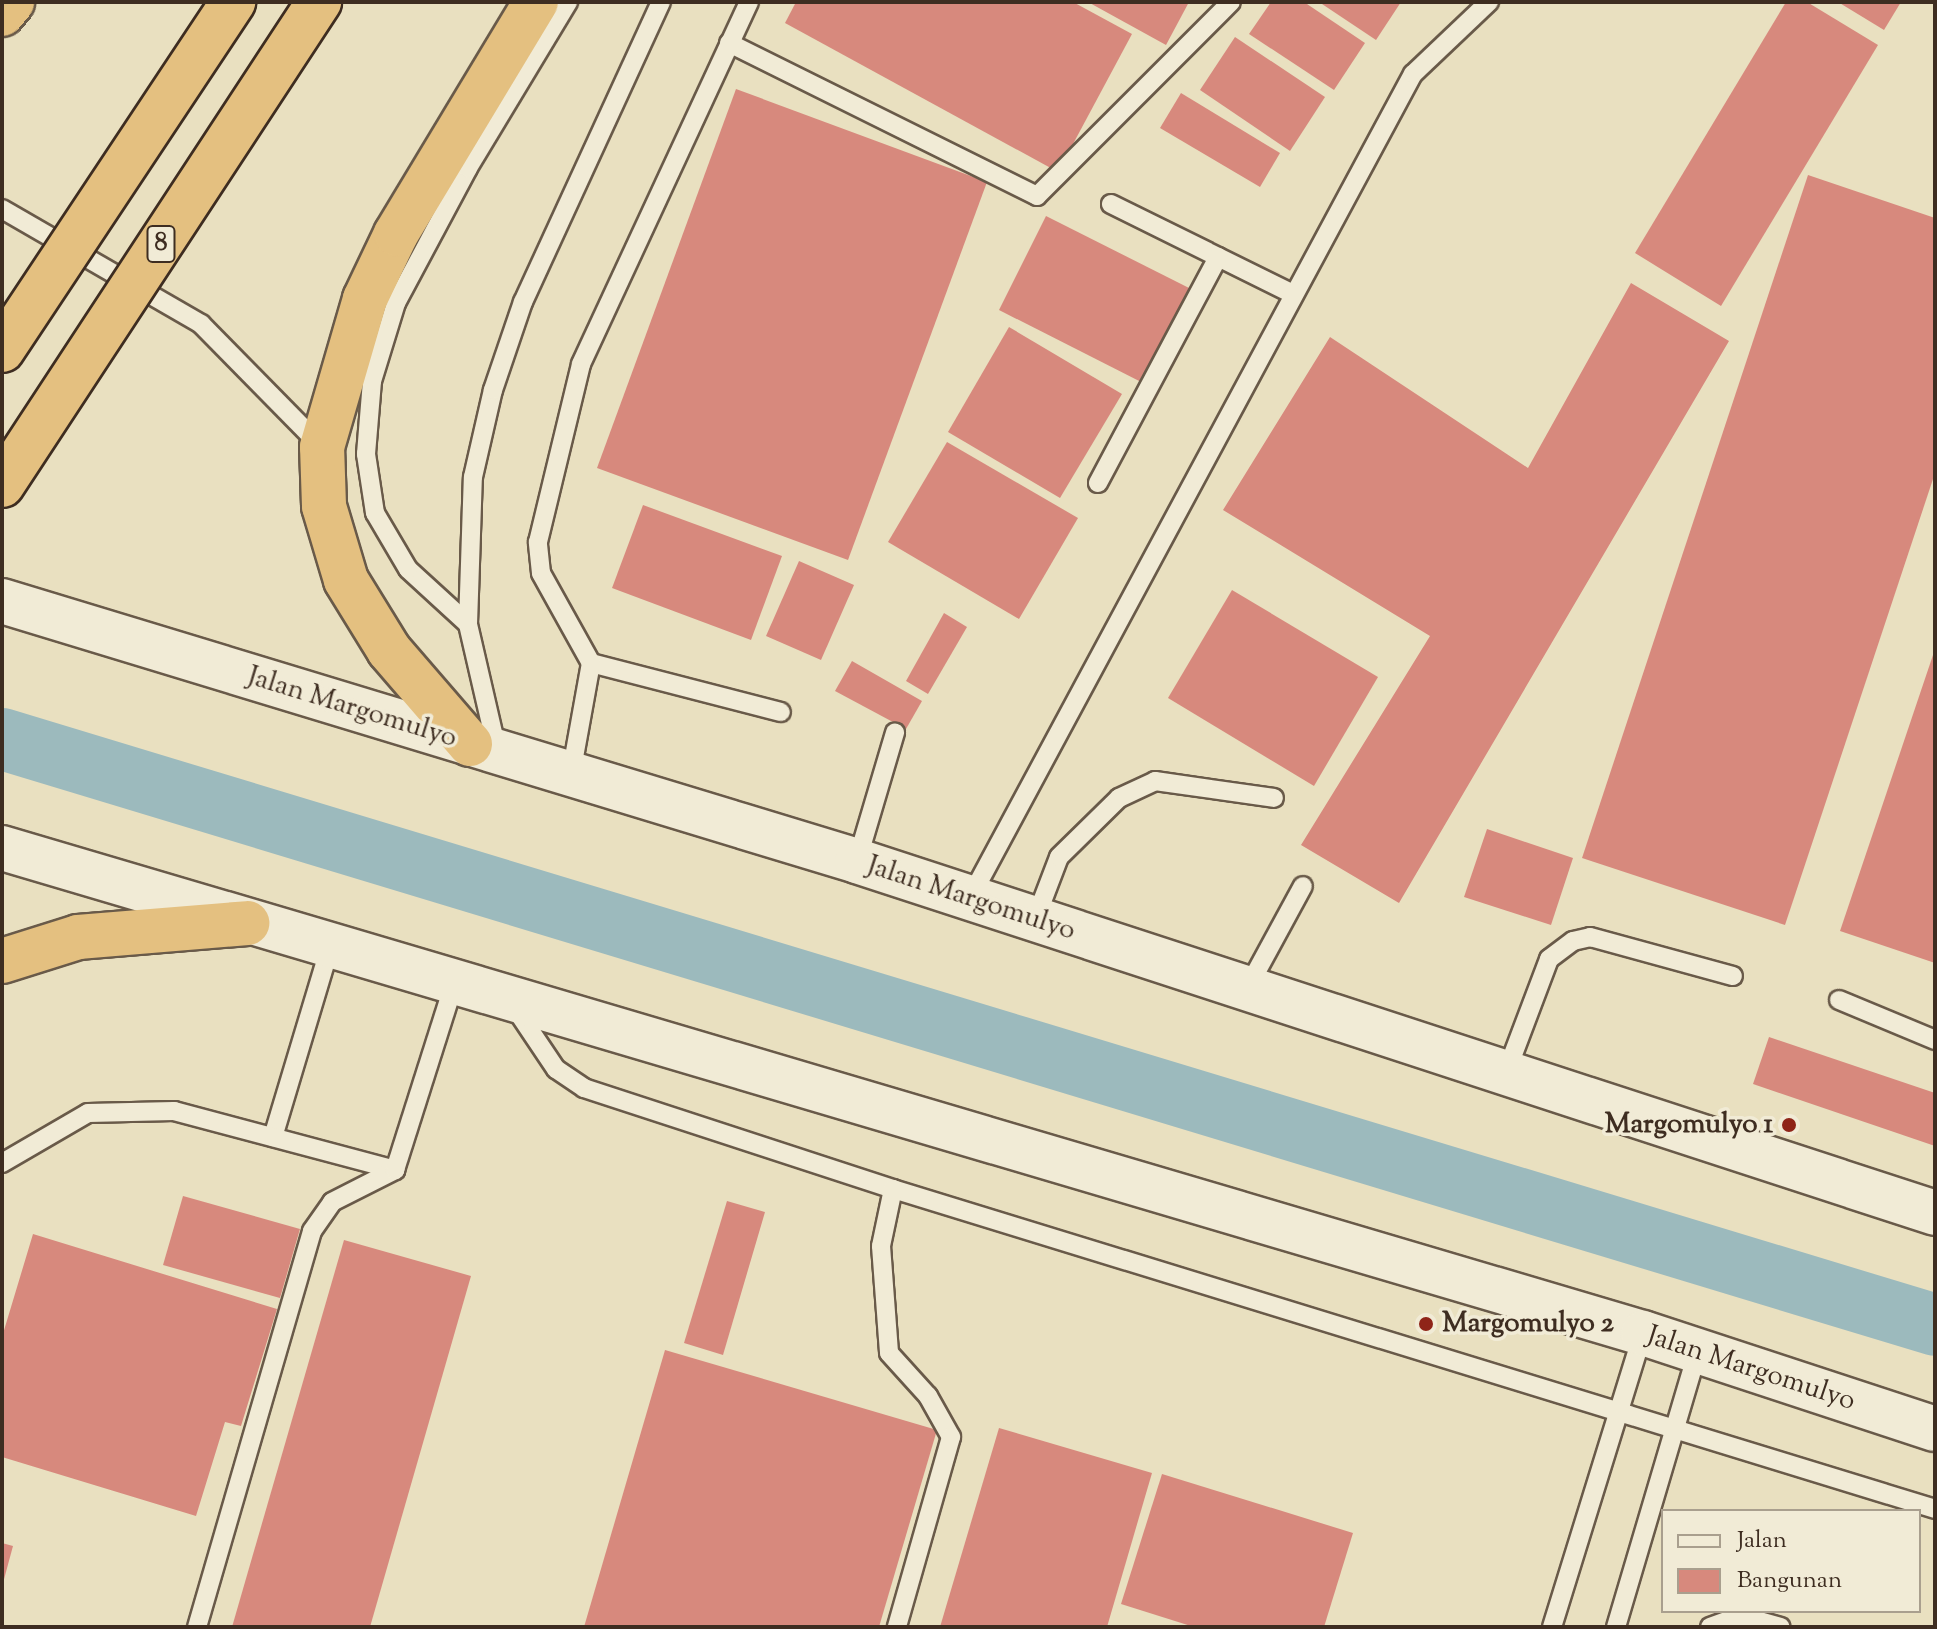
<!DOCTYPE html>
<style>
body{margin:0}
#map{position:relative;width:1937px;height:1629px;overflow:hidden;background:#e9e0c0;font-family:"Sorts Mill Goudy",serif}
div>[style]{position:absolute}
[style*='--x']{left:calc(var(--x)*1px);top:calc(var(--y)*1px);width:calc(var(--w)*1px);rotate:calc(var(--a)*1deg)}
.river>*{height:62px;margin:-31px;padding:0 31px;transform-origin:31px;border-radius:31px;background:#9cbabd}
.building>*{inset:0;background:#d7897d}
.roads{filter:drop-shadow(2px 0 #695a49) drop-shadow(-2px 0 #695a49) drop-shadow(0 2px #695a49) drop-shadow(0 -2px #695a49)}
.service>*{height:18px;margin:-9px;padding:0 9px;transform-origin:9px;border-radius:9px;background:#f1ebd6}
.secondary>*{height:44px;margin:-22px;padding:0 22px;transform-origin:22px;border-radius:22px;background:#f1ebd6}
.motorway>*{height:44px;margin:-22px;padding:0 22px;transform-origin:22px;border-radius:22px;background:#e4c080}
.bridges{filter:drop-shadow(2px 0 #3e2d21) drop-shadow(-2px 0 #3e2d21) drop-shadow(0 2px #3e2d21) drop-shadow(0 -2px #3e2d21)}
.motorway-bridge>*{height:44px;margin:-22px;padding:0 22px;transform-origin:22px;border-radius:22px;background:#e4c080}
.dots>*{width:22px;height:22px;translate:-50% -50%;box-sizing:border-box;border:4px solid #f1ebd6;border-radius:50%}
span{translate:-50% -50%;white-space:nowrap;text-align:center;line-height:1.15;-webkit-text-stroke:7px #f1ebd6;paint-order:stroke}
.shield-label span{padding:2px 6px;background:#f1ebd6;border:2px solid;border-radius:6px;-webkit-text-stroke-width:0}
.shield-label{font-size:26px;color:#3e2d21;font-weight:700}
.street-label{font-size:28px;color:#3e2d21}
.poi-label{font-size:28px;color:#3e2d21;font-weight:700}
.right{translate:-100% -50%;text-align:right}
.left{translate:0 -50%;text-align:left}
.frame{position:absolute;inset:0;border:4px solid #3e2d21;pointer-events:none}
.legend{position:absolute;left:1661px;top:1509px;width:260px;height:104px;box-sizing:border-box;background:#f1ebd6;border:2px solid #a99f8e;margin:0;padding:10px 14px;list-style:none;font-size:24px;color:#3e2d21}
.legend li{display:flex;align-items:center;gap:16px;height:40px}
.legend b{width:40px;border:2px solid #a99f8e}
</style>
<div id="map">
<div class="river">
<i style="--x:2;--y:739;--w:2020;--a:16.86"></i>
</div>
<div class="building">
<i style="clip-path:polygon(796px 2px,1073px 2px,1132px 34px,1058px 172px,785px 23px)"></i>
<i style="clip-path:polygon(1088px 2px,1189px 2px,1166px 45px)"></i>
<i style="clip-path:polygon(1271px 2px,1304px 2px,1365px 43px,1334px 90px,1249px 34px)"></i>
<i style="clip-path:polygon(1319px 2px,1401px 2px,1376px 40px)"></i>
<i style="clip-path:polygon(1786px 2px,1807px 2px,1878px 45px,1721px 306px,1635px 253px)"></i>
<i style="clip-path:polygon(1838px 2px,1901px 2px,1884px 30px)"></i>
<i style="clip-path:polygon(1235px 37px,1325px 97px,1290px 151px,1200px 90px)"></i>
<i style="clip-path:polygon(736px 89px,987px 182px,848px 560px,597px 468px)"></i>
<i style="clip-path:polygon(1181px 93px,1280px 153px,1260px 187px,1160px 128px)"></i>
<i style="clip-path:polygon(1808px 175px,1935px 218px,1935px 473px,1785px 925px,1582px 858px)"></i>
<i style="clip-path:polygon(1046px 216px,1197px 292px,1149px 386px,999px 310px)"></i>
<i style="clip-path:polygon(1631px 283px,1729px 341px,1399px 903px,1301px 845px,1430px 636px,1223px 510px,1330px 337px,1528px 468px)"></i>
<i style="clip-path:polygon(1009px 327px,1122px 394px,1060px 498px,948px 432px)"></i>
<i style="clip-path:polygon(947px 442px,1078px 518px,1019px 619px,888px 542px)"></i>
<i style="clip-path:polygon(643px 505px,782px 556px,751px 640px,612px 588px)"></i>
<i style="clip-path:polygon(799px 561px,854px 585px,821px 660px,766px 636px)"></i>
<i style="clip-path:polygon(1232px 590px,1378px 677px,1314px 786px,1168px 698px)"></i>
<i style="clip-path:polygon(944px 613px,967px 627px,928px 694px,906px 681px)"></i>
<i style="clip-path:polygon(1934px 652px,1935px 652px,1935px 963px,1840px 931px)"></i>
<i style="clip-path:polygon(852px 661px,922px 701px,906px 729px,835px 691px)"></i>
<i style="clip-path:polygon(1487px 829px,1573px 858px,1551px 925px,1464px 897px)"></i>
<i style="clip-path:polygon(1769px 1037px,1935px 1093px,1935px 1146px,1753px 1084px)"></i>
<i style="clip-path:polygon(183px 1196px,300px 1229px,280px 1298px,163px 1265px)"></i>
<i style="clip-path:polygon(727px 1201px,765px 1212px,723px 1355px,684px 1343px)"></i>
<i style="clip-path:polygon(33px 1234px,277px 1309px,241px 1426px,225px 1422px,196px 1516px,2px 1457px,2px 1337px)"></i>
<i style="clip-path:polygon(344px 1240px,471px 1276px,370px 1627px,232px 1627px)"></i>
<i style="clip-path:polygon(665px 1350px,937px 1430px,879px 1627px,584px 1627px)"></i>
<i style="clip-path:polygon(999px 1428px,1152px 1473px,1107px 1627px,940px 1627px)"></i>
<i style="clip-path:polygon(1162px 1474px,1353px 1533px,1324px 1627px,1194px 1627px,1121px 1604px)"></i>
<i style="clip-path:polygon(2px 1543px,13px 1546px,3px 1583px,2px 1583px)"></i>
</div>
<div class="roads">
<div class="service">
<i style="--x:729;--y:43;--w:344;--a:26.4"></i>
<i style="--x:1037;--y:196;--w:274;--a:-45"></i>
<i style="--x:1111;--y:204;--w:201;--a:26.3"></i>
<i style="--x:2;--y:209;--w:230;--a:30"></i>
<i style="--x:201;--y:324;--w:171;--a:45.5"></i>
<i style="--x:1098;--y:483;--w:256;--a:-62"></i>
<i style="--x:468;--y:624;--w:81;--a:-137.5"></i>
<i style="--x:408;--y:569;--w:65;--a:-120.5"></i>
<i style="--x:375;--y:513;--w:60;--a:-98.7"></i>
<i style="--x:366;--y:454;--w:73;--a:-85.3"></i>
<i style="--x:372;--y:381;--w:82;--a:-72.9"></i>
<i style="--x:396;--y:303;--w:153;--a:-61.9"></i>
<i style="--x:468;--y:168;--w:194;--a:-58.9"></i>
<i style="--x:591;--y:663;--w:196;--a:14.5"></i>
<i style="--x:497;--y:750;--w:129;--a:-103"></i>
<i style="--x:468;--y:624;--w:147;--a:-88.1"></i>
<i style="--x:473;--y:477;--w:89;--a:-77.1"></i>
<i style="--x:493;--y:390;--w:93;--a:-71.2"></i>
<i style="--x:523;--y:302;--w:330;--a:-65.3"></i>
<i style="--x:571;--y:774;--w:113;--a:-79.8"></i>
<i style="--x:591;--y:663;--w:103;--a:-119.1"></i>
<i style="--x:541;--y:573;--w:31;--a:-96"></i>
<i style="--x:538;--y:542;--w:183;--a:-76.4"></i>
<i style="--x:581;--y:364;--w:399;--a:-65.1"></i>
<i style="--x:857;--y:861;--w:134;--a:-73.5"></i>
<i style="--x:970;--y:898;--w:936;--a:-61.74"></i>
<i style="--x:1413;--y:74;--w:105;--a:-43.5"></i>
<i style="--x:1035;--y:920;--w:67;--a:-69.1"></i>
<i style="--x:1059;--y:857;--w:84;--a:-44.5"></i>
<i style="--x:1119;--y:798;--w:40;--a:-25"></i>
<i style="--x:1155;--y:781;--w:120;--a:8.1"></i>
<i style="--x:1247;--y:989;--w:117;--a:-61.5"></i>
<i style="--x:1839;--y:1000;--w:104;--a:22.6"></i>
<i style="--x:513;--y:1005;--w:77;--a:56.1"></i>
<i style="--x:556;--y:1069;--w:34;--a:34"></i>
<i style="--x:584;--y:1088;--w:325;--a:18.1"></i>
<i style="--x:893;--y:1189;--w:1090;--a:17.07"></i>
<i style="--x:1506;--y:1073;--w:122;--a:-69.3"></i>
<i style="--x:1549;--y:959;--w:30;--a:-37"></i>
<i style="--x:1573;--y:941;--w:17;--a:-13"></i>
<i style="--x:1590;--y:937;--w:148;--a:15.3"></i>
<i style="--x:273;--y:1137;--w:198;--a:-73.3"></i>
<i style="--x:2;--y:1163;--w:99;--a:-30.2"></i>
<i style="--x:88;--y:1113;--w:86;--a:-1.3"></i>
<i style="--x:174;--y:1111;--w:229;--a:14.9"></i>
<i style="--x:893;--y:1189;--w:58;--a:101.9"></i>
<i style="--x:881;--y:1246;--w:107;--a:85.7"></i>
<i style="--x:889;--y:1353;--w:58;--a:47.8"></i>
<i style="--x:928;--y:1396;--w:47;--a:60.7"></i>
<i style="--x:951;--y:1437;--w:198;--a:105.9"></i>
<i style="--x:197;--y:1627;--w:412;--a:-73.8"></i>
<i style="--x:312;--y:1231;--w:35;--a:-55"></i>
<i style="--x:332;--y:1202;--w:71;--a:-26.9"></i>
<i style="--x:395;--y:1170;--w:195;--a:-72.4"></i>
<i style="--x:1552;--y:1627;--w:308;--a:-72.8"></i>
<i style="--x:1616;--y:1627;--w:289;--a:-73.5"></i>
<i style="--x:1710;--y:1627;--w:33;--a:-20"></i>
<i style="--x:1741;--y:1616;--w:41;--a:15.4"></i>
</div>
<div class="secondary">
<i style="--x:2;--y:601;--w:894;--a:16.91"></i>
<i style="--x:857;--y:861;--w:1134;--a:18.08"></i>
<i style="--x:2;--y:848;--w:1711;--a:16.47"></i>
<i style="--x:1643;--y:1333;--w:307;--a:18.2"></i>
</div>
<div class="motorway">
<i style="--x:2;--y:14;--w:16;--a:-50"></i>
<i style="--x:470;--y:744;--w:124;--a:-130.8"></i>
<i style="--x:389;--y:650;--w:82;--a:-121.6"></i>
<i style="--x:346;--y:580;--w:77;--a:-106.6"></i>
<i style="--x:324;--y:506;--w:59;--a:-91.9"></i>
<i style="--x:322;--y:447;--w:154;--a:-73.8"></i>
<i style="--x:365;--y:299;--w:72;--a:-64.5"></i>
<i style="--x:396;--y:234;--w:271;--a:-58.9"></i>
<i style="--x:2;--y:961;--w:80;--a:-17.5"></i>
<i style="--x:78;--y:937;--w:170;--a:-4.7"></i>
</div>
</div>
<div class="bridges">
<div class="motorway-bridge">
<i style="--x:2;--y:350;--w:418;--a:-56.4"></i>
<i style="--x:2;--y:485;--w:578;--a:-56.72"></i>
</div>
</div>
<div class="dots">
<i style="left:1789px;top:1125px;background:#8f2418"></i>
<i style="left:1426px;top:1324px;background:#8f2418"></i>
</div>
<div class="shield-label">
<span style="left:161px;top:244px">8</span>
</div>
<div class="street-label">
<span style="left:352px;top:708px;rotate:17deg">Jalan Margomulyo</span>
<span style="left:971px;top:899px;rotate:18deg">Jalan Margomulyo</span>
<span style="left:1751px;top:1369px;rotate:18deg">Jalan Margomulyo</span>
</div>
<div class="poi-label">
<span class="right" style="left:1773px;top:1125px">Margomulyo 1</span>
<span class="left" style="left:1442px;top:1324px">Margomulyo 2</span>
</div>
<div class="frame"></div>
<ul class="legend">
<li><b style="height:10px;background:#f1ebd6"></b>Jalan</li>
<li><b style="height:22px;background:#d7897d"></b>Bangunan</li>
</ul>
</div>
